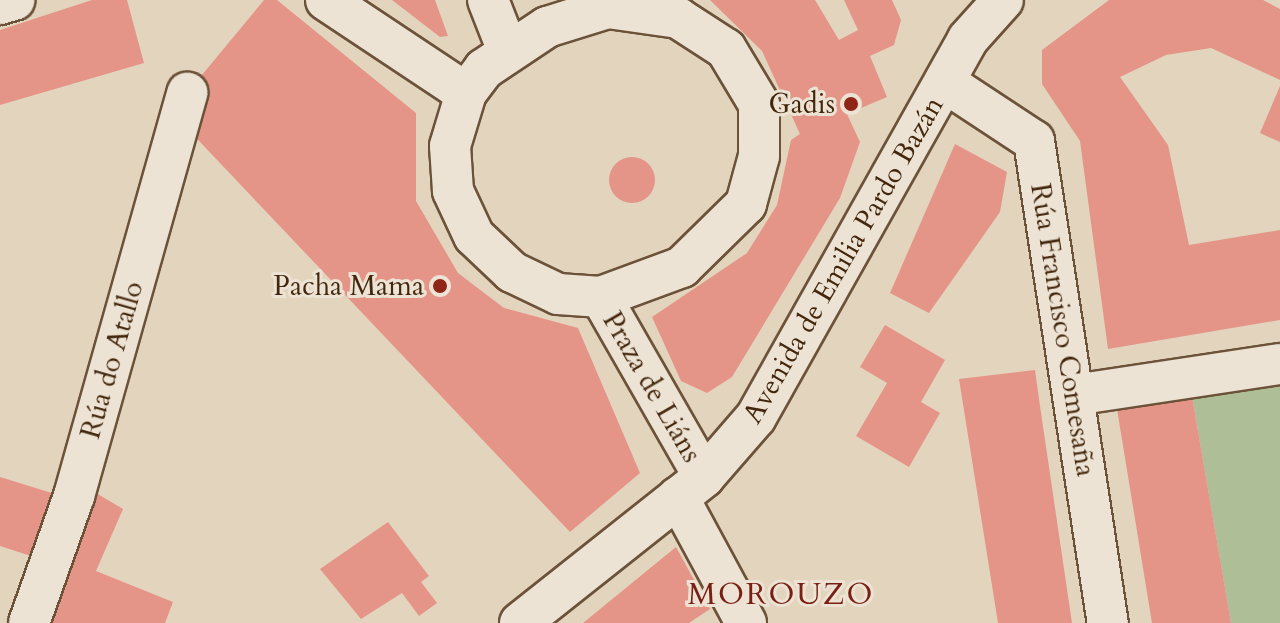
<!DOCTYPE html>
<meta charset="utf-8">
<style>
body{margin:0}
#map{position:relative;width:1280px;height:623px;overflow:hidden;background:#e3d4bd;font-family:Cardo,serif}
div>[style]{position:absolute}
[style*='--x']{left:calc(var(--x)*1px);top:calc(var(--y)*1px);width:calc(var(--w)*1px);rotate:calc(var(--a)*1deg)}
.green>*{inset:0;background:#aebe96}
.building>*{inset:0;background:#e49588}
.round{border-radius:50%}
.roads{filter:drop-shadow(2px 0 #6b5239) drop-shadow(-2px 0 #6b5239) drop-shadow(0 2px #6b5239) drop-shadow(0 -2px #6b5239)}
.minor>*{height:40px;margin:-20px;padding:0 20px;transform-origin:20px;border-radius:20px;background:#ede3d4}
.dots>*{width:22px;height:22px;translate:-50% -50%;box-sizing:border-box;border:4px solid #ede3d4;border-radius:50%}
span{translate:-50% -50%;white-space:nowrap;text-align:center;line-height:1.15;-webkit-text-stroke:6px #ede3d4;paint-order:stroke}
.poi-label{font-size:28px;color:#43270d}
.right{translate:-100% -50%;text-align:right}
.street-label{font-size:28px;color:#43270d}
.neighbourhood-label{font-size:30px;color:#7a1f14;letter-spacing:2px}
</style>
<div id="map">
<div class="green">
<i style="clip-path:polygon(1280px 383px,1280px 623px,1231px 623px,1192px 396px)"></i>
</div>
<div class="building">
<i style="clip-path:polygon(92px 0,127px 0,144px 63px,0 105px,0 30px)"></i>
<i style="clip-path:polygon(264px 0,277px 0,416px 113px,416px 201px,458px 273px,504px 308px,578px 328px,640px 473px,570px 532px,182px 123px,187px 93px)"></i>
<i style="clip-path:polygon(392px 0,435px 0,448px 36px,440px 37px)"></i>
<i style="clip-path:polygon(710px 0,815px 0,839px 40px,858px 30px,844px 0,892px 0,901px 20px,894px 45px,870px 56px,887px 97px,847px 114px,860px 142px,840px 198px,732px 377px,707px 393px,681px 381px,652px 317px,747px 253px,777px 205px,791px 140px,800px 134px,762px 51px)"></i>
<i style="clip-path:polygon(1109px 0,1263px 0,1280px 9px,1280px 80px,1211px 48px,1166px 55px,1120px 77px,1168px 145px,1189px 245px,1280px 230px,1280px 320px,1108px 349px,1080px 141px,1042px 84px,1042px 50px)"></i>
<i style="clip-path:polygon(1280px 86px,1280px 142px,1260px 133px)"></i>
<i style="clip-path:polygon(955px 144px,1007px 172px,1000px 212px,929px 313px,890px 293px)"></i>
<i class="round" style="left:609px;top:157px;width:46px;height:46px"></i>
<i style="clip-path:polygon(885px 325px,945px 360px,921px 402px,940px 413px,909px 467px,856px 436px,887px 383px,860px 367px)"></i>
<i style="clip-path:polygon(1035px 370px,1040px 406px,1072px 623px,998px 623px,959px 379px)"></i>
<i style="clip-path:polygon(1192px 396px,1231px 623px,1152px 623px,1117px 409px)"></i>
<i style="clip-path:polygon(0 477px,55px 494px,34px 557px,0 546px)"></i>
<i style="clip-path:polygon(86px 487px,123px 509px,96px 571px,173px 602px,165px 623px,37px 623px)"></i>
<i style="clip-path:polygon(388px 522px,429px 576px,421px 582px,437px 603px,419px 616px,402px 593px,361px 619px,320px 569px)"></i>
<i style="clip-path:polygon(676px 547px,710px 609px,689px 623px,583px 623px)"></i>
</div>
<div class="roads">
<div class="minor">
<i style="--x:326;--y:0;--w:168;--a:33.6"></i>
<i style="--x:488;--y:0;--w:55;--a:68.6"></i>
<i style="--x:0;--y:4;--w:15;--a:-16"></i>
<i style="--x:608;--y:8;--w:71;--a:8.1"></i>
<i style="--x:678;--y:18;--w:57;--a:32.9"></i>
<i style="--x:726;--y:49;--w:64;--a:59"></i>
<i style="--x:759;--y:104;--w:52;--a:90"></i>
<i style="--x:759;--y:156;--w:50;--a:105.2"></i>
<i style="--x:746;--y:204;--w:90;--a:135.5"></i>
<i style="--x:682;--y:267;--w:86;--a:159.7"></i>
<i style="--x:601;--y:297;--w:43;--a:-176"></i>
<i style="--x:558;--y:294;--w:51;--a:-154.4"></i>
<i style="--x:512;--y:272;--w:52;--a:-136.5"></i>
<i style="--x:474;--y:236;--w:50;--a:-115"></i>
<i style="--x:453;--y:191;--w:45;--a:-93.8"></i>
<i style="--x:450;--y:146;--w:55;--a:-73.2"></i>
<i style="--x:466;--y:93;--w:30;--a:-53"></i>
<i style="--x:484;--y:69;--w:76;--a:-33.7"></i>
<i style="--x:547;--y:27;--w:64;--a:-17.3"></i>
<i style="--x:946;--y:83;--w:105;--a:33.4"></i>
<i style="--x:1034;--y:141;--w:488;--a:81.3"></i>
<i style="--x:601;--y:297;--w:207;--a:60.2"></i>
<i style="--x:1074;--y:395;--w:208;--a:-8.6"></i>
<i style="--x:678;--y:497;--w:143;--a:61.6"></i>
<i style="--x:29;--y:623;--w:135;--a:-70.5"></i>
<i style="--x:74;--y:496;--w:419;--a:-74.3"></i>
<i style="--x:520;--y:623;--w:235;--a:-38.4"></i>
<i style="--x:704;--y:477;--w:79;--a:-49.1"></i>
<i style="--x:756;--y:417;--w:433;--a:-60.7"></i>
<i style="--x:968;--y:39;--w:52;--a:-48.1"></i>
</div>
</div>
<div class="dots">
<i style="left:851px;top:104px;background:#8f2418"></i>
<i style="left:440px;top:286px;background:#8f2418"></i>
</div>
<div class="poi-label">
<span class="right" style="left:835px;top:104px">Gadis</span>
<span class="right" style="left:424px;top:286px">Pacha Mama</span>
</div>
<div class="street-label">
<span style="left:843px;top:260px;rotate:-60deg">Avenida de Emilia Pardo Bazán</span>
<span style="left:1063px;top:330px;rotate:81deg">Rúa Francisco Comesaña</span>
<span style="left:112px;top:360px;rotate:-74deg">Rúa do Atallo</span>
<span style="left:652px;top:387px;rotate:60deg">Praza de Liáns</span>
</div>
<div class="neighbourhood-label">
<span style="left:781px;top:595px">MOROUZO</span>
</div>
</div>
